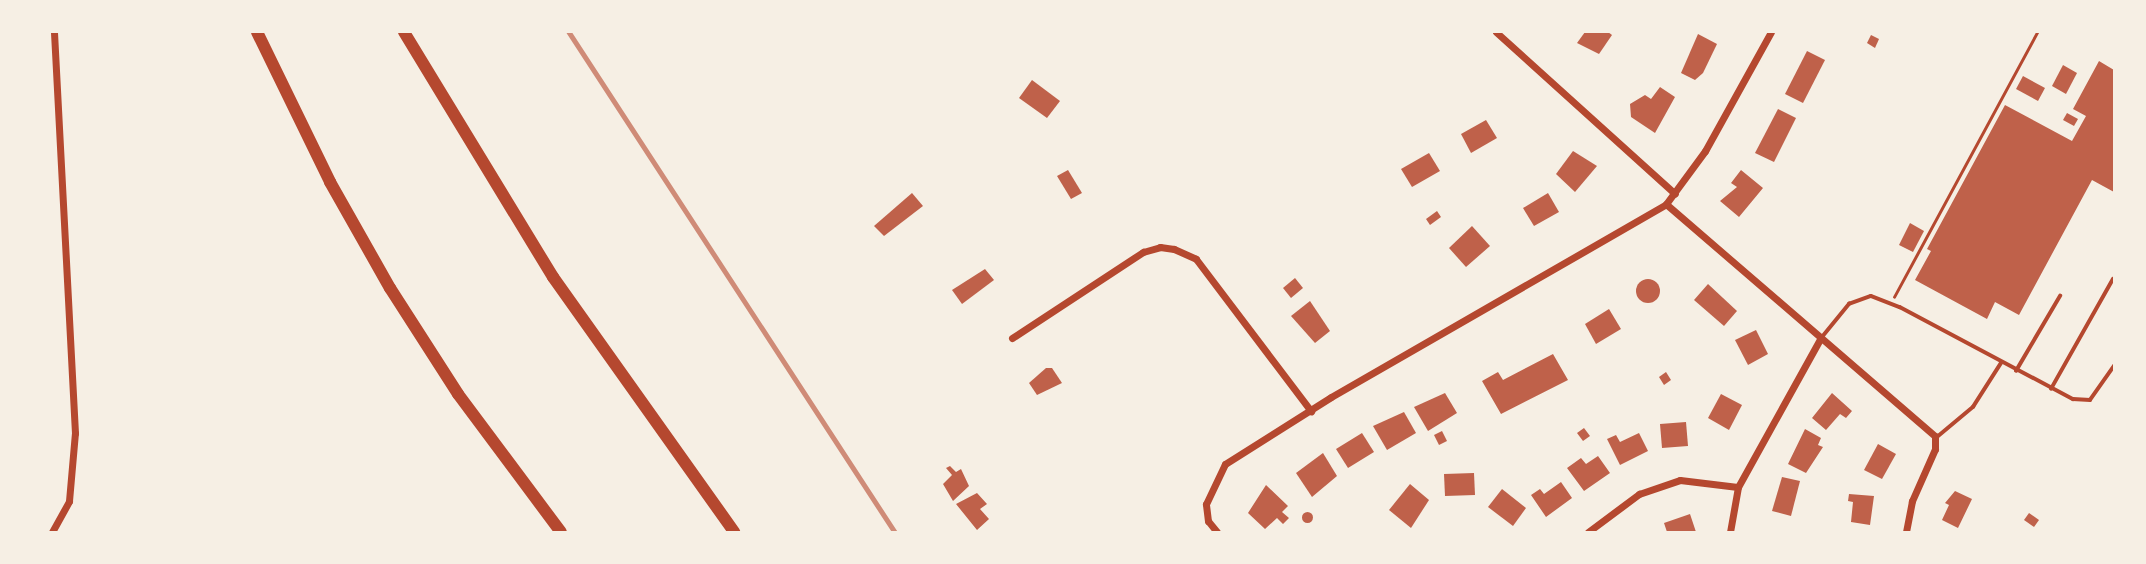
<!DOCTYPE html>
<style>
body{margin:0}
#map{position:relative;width:2146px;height:564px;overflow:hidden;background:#f6efe4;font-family:Poppins,sans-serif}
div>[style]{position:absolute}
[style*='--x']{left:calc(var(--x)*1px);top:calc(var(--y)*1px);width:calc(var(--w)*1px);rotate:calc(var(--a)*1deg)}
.building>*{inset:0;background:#bf614a}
.round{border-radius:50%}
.path>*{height:2.5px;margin:-1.25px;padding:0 1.25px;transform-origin:1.25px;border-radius:1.25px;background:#b5482f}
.service>*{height:3.5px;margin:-1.75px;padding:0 1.75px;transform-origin:1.75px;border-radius:1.75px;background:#b5482f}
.minor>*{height:7px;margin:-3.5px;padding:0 3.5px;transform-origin:3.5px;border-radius:3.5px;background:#b5482f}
.trunk>*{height:12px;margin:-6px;padding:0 6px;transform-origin:6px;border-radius:6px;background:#b5482f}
.rail>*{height:4.5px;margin:-2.25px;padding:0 2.25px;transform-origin:2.25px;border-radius:2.25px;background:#cf8b77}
span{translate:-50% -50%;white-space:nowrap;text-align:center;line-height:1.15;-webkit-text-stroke:7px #f6efe4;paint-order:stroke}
.frame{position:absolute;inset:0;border:33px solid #f6efe4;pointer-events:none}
</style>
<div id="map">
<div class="building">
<i style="clip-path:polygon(1585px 32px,1608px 32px,1612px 35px,1599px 54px,1577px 43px)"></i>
<i style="clip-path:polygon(1698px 34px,1717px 44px,1703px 73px,1695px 80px,1681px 73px)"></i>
<i style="clip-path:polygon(1871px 35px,1879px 39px,1875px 48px,1867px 43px)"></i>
<i style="clip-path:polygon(1807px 51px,1825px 60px,1803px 103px,1785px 94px)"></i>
<i style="clip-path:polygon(2099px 61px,2114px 70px,2114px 192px,2092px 180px,2019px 315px,1995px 302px,1987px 319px,1915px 280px,1931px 251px,1927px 249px,2005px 105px,2072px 141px,2086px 116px,2073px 109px)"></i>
<i style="clip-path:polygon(2063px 65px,2077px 73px,2066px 94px,2052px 86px)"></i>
<i style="clip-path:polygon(2023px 76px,2045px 88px,2038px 101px,2016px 89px)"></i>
<i style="clip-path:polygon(1032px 80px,1060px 101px,1047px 118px,1019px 98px)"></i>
<i style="clip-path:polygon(1660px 87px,1675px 97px,1655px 133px,1631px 117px,1630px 104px,1645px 95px,1651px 99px)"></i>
<i style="clip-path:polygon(1778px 109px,1796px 118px,1774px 162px,1755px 153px)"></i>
<i style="clip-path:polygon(2067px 113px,2078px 119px,2074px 126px,2063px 120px)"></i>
<i style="clip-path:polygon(1486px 120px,1497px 138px,1471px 153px,1461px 134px)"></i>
<i style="clip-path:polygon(1573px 151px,1597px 166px,1575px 192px,1556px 174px)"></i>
<i style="clip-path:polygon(1429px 153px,1440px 171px,1412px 187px,1401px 169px)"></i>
<i style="clip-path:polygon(1068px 170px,1082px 193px,1071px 199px,1057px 176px)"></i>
<i style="clip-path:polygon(1741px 170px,1763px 188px,1739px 217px,1720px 201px,1737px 187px,1731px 183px)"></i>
<i style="clip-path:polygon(912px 193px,923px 206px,884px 236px,874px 226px)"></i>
<i style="clip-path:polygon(1548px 193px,1559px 212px,1534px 226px,1523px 208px)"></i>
<i style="clip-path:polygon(1437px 211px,1441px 217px,1430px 225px,1426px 219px)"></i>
<i style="clip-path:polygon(1910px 223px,1924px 231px,1913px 252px,1899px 245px)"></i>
<i style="clip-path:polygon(1472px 226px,1490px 246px,1466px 267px,1449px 248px)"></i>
<i style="clip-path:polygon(985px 269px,994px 280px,962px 304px,952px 290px)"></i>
<i style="clip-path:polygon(1295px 278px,1303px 288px,1291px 298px,1283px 288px)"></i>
<i class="round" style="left:1636px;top:279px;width:24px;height:24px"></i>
<i style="clip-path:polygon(1708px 284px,1737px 311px,1724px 326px,1694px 300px)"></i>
<i style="clip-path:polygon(1310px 301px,1330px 331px,1315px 343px,1291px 316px)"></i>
<i style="clip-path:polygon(1609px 309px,1621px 329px,1596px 344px,1585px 324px)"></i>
<i style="clip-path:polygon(1756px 330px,1768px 354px,1748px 365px,1735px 340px)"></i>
<i style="clip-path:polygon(1553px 354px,1568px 380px,1501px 414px,1482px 381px,1498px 372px,1503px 380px)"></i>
<i style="clip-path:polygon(1046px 368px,1052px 368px,1062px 383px,1037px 395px,1029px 383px)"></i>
<i style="clip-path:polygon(1666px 372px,1671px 380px,1664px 385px,1659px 377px)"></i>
<i style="clip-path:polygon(1445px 393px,1457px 413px,1428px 431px,1414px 407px)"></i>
<i style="clip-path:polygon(1832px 393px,1852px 411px,1846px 418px,1840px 414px,1826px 430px,1812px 418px)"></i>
<i style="clip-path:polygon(1721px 394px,1742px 405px,1729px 430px,1708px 418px)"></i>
<i style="clip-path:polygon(1404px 412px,1416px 433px,1387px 450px,1373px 426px)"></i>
<i style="clip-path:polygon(1686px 422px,1688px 446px,1662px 448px,1660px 424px)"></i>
<i style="clip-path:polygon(1584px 428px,1590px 436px,1583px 441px,1577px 433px)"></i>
<i style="clip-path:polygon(1805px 429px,1821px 438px,1818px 445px,1823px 447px,1806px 473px,1788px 464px)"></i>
<i style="clip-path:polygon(1442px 431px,1447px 441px,1439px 445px,1434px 435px)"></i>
<i style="clip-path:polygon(1362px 433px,1374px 452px,1348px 468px,1336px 449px)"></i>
<i style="clip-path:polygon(1639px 433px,1648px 451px,1620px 465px,1607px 439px,1616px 435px,1620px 442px)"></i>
<i style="clip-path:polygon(1878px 444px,1896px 454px,1882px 479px,1864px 470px)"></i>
<i style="clip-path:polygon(1323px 453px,1337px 476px,1312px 497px,1296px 473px)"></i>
<i style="clip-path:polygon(1598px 456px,1610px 473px,1584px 491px,1567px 468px,1581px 458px,1586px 464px)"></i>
<i style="clip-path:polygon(950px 466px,956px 472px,961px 469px,969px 486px,953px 501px,943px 484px,952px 475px,946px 468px)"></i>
<i style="clip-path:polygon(1474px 473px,1475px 495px,1445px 496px,1444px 474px)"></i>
<i style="clip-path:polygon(1782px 477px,1800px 481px,1791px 516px,1772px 511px)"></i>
<i style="clip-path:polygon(1561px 482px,1572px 498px,1546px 517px,1531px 495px,1540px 489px,1544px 494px)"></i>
<i style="clip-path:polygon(1410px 484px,1429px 500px,1411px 528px,1389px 510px)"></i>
<i style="clip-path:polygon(1266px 485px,1288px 506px,1282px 512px,1289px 518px,1283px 524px,1277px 518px,1265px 529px,1248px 513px)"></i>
<i style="clip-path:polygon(1502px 489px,1526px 508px,1513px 526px,1488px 507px)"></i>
<i style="clip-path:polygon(1955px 491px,1972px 499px,1958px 528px,1942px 520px,1949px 505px,1945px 503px)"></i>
<i style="clip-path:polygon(977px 493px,987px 504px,980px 509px,989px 519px,977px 530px,956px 504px)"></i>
<i style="clip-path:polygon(1849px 494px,1874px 496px,1870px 525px,1851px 522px,1853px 502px,1848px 501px)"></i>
<i class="round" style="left:1301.5px;top:511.5px;width:11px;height:11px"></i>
<i style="clip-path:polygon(2029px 513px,2039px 520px,2034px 527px,2024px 520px)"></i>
<i style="clip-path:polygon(1690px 514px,1696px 532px,1667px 532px,1664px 523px)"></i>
</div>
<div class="path">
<i style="--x:1894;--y:297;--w:301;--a:-61.6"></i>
</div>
<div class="service">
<i style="--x:1822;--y:337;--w:43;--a:-50.7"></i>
<i style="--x:1849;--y:304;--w:23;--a:-20"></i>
<i style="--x:1871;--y:296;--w:31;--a:21"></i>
<i style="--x:1900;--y:307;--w:196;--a:28"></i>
<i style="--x:2073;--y:399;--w:17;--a:3"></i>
<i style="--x:2090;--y:400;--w:42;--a:-54.8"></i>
<i style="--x:2016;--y:371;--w:87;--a:-59.6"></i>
<i style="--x:2051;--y:389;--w:126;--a:-60.6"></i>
<i style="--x:1937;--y:437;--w:47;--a:-39.8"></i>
<i style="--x:1973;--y:407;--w:52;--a:-57.5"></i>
</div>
<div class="minor">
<i style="--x:1496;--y:32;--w:241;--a:42.1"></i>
<i style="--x:1666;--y:204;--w:355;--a:40.8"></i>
<i style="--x:1935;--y:436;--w:13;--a:90"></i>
<i style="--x:1935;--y:449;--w:57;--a:113.9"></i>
<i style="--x:1912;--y:501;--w:32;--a:101"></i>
<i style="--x:1012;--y:338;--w:157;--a:-33.3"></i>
<i style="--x:1143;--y:252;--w:18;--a:-16"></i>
<i style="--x:1160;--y:247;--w:14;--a:8"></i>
<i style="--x:1174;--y:249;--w:24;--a:24"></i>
<i style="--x:1196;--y:259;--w:191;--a:52.9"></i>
<i style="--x:52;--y:532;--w:35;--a:-61"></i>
<i style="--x:69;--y:501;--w:68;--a:-85"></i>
<i style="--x:75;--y:433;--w:402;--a:-93"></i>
<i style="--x:1217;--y:532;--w:14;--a:-129"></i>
<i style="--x:1208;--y:521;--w:17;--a:-97"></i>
<i style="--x:1206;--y:504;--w:44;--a:-64.6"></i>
<i style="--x:1225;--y:464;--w:125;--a:-32.3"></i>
<i style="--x:1331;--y:397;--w:387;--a:-29.9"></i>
<i style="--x:1666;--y:204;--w:66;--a:-53.7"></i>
<i style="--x:1705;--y:151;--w:136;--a:-61"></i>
<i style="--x:1588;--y:532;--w:64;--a:-36.7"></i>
<i style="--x:1639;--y:494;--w:43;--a:-18.9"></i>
<i style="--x:1680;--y:480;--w:58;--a:6.9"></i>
<i style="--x:1730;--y:532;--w:46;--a:-79.9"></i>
<i style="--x:1738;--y:487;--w:169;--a:-61"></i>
</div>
<div class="trunk">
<i style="--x:257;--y:32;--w:167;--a:64"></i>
<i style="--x:330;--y:182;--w:122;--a:60.5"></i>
<i style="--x:390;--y:288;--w:126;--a:57.3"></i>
<i style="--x:458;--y:394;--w:172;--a:53.3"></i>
<i style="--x:404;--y:32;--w:287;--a:58.7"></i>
<i style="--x:553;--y:277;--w:313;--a:54.6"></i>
</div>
<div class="rail">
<i style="--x:569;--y:32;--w:597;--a:56.9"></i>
</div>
<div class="frame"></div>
</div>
